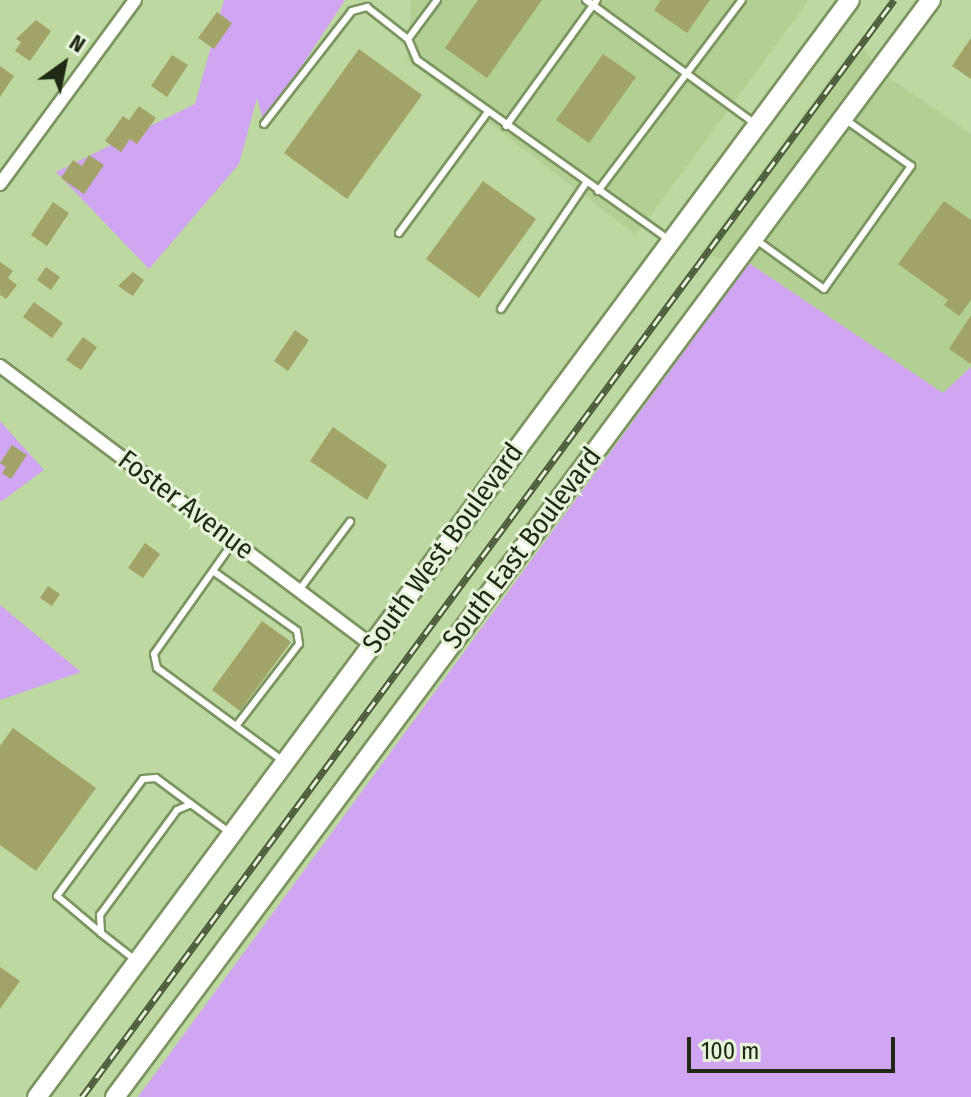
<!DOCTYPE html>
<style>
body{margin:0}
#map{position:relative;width:971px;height:1097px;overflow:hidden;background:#bed8a2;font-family:"Fira Sans Condensed",sans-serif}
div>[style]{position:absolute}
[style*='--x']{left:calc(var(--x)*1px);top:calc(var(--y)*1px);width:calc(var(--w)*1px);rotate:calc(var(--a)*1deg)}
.built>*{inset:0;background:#b2d093}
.green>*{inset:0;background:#d0a6f2}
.building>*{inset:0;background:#a1a369}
.roads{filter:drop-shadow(2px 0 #7c9562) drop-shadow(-2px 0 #7c9562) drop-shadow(0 2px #7c9562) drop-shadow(0 -2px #7c9562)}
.service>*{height:6px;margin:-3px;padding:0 3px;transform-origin:3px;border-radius:3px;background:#fff}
.minor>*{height:12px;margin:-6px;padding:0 6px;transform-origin:6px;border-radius:6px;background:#fff}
.secondary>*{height:18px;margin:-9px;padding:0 9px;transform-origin:9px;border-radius:9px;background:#fff}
.rail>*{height:7px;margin-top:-3.5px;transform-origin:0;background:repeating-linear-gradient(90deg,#e6f4d9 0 12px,#4c5a3c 0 24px);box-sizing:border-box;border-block:2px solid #4c5a3c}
span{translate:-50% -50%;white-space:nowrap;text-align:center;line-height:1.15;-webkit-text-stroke:6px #e6f4d9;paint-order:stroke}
.street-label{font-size:28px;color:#1f2914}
.north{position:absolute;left:24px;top:24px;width:80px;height:80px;-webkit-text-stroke:6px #e6f4d9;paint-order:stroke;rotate:33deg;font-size:22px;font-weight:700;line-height:32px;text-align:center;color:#1f2914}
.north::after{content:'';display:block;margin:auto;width:28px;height:36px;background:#1f2914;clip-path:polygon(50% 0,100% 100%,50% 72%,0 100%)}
.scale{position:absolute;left:687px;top:1037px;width:208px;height:36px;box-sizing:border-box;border:4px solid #1f2914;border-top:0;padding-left:10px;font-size:24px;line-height:28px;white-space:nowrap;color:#1f2914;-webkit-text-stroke:6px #e6f4d9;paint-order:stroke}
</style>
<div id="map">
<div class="built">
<i style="clip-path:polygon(411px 0,809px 0,636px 235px,407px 60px)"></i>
<i style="clip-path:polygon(857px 42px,887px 76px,971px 134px,971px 367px,943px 393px,749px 263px,700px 254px)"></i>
</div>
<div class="green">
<i style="clip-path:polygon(224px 0,345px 0,264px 124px,257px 98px,239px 164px,149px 269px,56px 172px,195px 104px)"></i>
<i style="clip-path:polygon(749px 263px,943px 393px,971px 367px,971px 1097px,138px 1097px)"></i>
<i style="clip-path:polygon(0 421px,44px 470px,2px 501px,0 501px)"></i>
<i style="clip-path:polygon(0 605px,81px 672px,0 700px)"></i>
</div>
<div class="building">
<i style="clip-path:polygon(478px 0,542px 0,487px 78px,445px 48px)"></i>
<i style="clip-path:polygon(661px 0,710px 0,687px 33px,654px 10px)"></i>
<i style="clip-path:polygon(217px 12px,232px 23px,214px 49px,198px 38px)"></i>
<i style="clip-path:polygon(36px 20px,51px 31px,30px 61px,15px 51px,21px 42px,16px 39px)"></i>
<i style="clip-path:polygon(971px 38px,971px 79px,952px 66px)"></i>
<i style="clip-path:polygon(359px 49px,422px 95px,347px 199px,284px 153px)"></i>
<i style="clip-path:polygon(603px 54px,636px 77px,589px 143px,556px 120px)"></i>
<i style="clip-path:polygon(172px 55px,188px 65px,167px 97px,151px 86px)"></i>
<i style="clip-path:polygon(0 66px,14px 76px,0 97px)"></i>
<i style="clip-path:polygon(139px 106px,156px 118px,137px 144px,130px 139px,121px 152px,105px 141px,123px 116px,129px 120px)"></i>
<i style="clip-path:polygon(89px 155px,104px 165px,84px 194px,61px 178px,73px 160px,82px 166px)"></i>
<i style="clip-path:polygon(483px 181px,536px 219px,479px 298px,426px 259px)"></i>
<i style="clip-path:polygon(944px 201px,971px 220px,971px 300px,959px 316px,944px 305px,948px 300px,898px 264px)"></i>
<i style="clip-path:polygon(53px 202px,69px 213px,47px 246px,31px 235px)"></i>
<i style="clip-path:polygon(0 262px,13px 271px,8px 278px,17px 285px,6px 299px,0 295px)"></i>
<i style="clip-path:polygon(46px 267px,60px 277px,51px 290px,37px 280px)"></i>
<i style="clip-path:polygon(133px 272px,144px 280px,133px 296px,118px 286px)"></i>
<i style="clip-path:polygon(34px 302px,63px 323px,52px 338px,23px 317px)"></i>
<i style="clip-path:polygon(971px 315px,971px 364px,949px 349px)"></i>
<i style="clip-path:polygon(295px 330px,309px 340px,288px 371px,274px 361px)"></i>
<i style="clip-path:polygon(83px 337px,97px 347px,81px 370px,66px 360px)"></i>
<i style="clip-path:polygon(333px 427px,387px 465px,367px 500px,310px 461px)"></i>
<i style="clip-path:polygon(12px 445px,27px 455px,11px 479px,2px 473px,6px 467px,0 463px)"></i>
<i style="clip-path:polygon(145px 543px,160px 554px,143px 578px,128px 568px)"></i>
<i style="clip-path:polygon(48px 586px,60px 594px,52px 606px,40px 598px)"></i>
<i style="clip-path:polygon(262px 621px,291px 642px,240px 711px,212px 690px)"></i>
<i style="clip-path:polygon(13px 728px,96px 788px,36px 871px,0 845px,0 746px)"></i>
<i style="clip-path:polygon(0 967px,20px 981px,0 1009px)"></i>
</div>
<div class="roads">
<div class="service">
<i style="--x:437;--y:0;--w:49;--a:126.6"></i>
<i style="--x:408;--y:39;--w:23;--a:67"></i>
<i style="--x:417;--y:60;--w:308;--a:35.5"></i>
<i style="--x:586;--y:0;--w:208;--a:36.2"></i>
<i style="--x:264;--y:124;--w:143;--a:-52.1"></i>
<i style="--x:352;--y:11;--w:16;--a:-15"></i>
<i style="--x:367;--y:7;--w:52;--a:38"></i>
<i style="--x:506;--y:126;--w:155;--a:-54.2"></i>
<i style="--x:598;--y:191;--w:239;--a:-53"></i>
<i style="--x:399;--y:233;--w:149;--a:-53.7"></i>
<i style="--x:755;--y:239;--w:85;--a:35.9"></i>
<i style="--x:824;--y:289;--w:151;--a:-54.7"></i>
<i style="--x:911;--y:166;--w:80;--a:-144.7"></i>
<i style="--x:501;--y:309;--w:152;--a:-56"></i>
<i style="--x:234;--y:541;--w:138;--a:125.3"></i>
<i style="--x:154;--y:654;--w:14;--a:78"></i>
<i style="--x:157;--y:668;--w:155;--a:36.4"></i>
<i style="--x:213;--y:571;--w:103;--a:35.5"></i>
<i style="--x:297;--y:631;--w:13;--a:81"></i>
<i style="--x:299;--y:644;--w:103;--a:127.5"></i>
<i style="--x:300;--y:589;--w:84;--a:-53.3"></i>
<i style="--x:101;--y:933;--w:57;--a:-139.9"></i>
<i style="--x:57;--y:896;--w:145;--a:-53.7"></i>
<i style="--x:143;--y:779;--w:13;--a:-4"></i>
<i style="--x:156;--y:778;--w:44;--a:36.6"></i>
<i style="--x:134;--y:959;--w:42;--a:-141.8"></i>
<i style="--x:101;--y:933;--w:18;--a:-93"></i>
<i style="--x:100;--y:915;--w:130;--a:-53.7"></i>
<i style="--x:177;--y:810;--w:15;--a:-23"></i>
<i style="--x:191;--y:804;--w:47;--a:36.4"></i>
</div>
<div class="minor">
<i style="--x:0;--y:184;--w:228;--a:-53.7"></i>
<i style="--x:0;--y:366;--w:465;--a:36.9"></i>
</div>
<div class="secondary">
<i style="--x:37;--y:1097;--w:1365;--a:-53.46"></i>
<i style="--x:115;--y:1097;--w:1367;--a:-53.36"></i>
</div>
</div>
<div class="rail">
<i style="--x:82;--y:1097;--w:1365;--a:-53.49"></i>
</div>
<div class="street-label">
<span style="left:186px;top:505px;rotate:37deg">Foster Avenue</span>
<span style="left:443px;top:548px;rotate:-54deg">South West Boulevard</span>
<span style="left:522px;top:548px;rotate:-53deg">South East Boulevard</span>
</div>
<div class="north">N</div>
<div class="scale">100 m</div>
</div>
